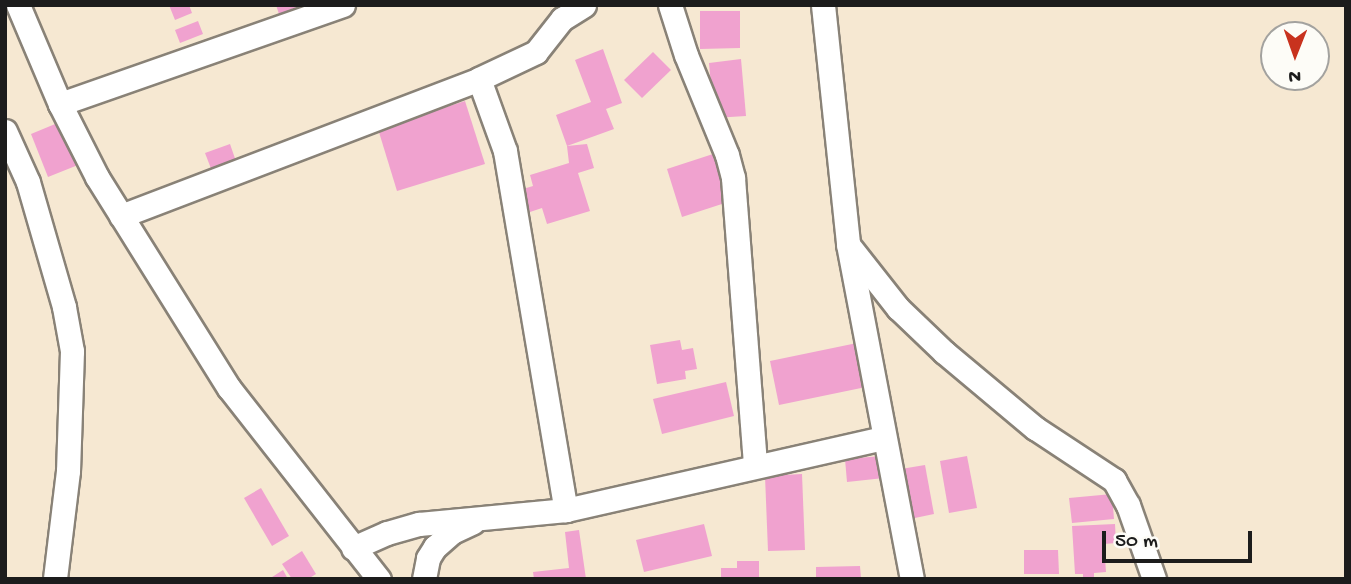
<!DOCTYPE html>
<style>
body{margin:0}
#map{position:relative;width:1351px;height:584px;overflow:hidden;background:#f6e8d2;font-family:"Gochi Hand",sans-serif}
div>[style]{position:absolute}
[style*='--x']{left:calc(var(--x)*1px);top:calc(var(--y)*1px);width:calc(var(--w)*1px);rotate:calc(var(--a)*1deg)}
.building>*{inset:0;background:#f0a2cf}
.roads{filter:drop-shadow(2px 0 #898277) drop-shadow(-2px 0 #898277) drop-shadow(0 2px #898277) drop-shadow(0 -2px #898277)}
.street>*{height:23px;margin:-11.5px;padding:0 11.5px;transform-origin:11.5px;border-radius:11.5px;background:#fff}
span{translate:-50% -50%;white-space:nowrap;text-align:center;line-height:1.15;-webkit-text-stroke:5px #fdfcf7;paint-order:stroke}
.frame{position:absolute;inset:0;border:7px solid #1c1c1c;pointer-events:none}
.north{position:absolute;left:1260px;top:21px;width:70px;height:70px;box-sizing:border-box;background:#fdfcf7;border:2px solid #a3a29f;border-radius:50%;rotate:181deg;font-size:19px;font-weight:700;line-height:28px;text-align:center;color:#1c1c1c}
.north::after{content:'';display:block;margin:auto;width:24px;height:32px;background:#c8321e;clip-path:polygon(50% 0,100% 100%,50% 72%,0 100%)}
.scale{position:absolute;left:1102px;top:531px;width:150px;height:32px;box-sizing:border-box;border:4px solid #1c1c1c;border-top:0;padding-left:9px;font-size:21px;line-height:24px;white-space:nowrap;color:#1c1c1c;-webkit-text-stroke:5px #fdfcf7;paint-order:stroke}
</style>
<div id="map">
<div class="building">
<i style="clip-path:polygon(169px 5px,189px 5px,192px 13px,175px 20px)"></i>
<i style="clip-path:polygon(276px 5px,302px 5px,279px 14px)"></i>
<i style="clip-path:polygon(700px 11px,740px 11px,740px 48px,700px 49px)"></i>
<i style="clip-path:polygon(198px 21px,203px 34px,180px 43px,175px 30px)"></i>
<i style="clip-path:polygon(603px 49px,622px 103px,606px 109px,614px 129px,567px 146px,556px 115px,591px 102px,575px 60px)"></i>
<i style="clip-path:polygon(653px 52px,671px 70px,642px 98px,624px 80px)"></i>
<i style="clip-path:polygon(741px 59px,746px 116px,714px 118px,709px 63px)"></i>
<i style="clip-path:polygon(465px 101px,485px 164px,397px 191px,378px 129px)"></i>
<i style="clip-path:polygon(60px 122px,78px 165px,48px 177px,31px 134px)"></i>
<i style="clip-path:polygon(230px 144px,239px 170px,215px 179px,205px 153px)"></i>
<i style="clip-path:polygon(587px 144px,594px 168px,578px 173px,590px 211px,547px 224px,542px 208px,530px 212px,523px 189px,533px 186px,530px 175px,569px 163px,567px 146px)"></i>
<i style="clip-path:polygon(713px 154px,728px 202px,682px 217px,667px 169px)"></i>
<i style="clip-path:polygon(680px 340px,682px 350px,693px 348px,697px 369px,685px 371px,686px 379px,657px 384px,650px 345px)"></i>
<i style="clip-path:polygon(857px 343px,866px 387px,779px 405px,770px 361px)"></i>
<i style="clip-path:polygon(726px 382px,734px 416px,662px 434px,653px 399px)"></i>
<i style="clip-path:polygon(882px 456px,884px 478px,847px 482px,845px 459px)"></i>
<i style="clip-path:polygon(967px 456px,977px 508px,949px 513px,940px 461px)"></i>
<i style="clip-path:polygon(925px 465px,934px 514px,910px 519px,901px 469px)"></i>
<i style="clip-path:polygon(802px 474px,805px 550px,768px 551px,765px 476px)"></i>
<i style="clip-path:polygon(261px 488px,289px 536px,272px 546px,244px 498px)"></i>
<i style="clip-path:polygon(1112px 494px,1114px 519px,1072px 523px,1069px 498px)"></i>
<i style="clip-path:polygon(704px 524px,712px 556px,644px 572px,636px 540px)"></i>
<i style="clip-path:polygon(1115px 524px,1116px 543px,1104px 544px,1106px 572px,1094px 573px,1094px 579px,1083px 579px,1083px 574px,1075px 574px,1072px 526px)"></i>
<i style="clip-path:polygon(579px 530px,586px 579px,534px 579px,533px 572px,569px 568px,565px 532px)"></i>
<i style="clip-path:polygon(1024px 550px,1058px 550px,1059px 574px,1024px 574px)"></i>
<i style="clip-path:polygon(302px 551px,316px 574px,308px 579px,292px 579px,282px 564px)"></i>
<i style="clip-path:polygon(737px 561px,759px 561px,759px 579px,721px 579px,721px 568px,737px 568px)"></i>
<i style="clip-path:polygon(860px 566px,861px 579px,816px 579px,816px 567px)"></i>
<i style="clip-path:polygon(283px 570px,288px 579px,269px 579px)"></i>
</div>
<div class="roads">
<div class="street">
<i style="--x:18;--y:5;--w:108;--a:67"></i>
<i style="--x:60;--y:104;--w:82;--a:63.1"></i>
<i style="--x:97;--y:177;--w:249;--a:58"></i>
<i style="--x:229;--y:388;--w:243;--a:51.9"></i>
<i style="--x:670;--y:5;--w:52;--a:72.3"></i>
<i style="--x:686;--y:55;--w:108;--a:67.7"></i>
<i style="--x:727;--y:155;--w:24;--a:75"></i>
<i style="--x:733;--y:178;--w:289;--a:85.6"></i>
<i style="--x:823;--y:5;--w:240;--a:84"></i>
<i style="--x:848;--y:244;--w:341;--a:79.2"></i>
<i style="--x:479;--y:79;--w:63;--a:-25.3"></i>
<i style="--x:536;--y:52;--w:42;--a:-51.8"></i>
<i style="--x:562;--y:19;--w:26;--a:-32"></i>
<i style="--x:60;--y:104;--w:300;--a:-19.3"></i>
<i style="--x:5;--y:131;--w:56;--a:65.7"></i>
<i style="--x:28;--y:182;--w:130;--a:73.9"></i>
<i style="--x:64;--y:307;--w:45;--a:79.7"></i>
<i style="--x:72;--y:351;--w:120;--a:91.9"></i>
<i style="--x:68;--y:471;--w:109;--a:96.9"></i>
<i style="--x:121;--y:216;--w:383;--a:-20.9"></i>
<i style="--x:479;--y:79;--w:77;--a:70.1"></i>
<i style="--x:505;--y:151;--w:364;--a:80.4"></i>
<i style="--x:850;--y:247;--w:78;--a:51.8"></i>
<i style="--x:898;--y:308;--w:64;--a:43.7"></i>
<i style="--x:944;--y:352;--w:119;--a:39.9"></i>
<i style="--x:1035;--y:428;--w:95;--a:33.4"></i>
<i style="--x:1114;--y:480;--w:29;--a:61"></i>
<i style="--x:1128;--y:505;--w:78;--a:70.6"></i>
<i style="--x:353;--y:548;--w:37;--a:-24"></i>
<i style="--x:387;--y:533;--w:33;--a:-16"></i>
<i style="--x:419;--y:524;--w:148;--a:-5.4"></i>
<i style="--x:566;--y:510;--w:325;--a:-12.8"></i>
<i style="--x:424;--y:579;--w:21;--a:-79"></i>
<i style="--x:428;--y:558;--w:13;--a:-58"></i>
<i style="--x:435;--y:547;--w:23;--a:-41"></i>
<i style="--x:452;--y:532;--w:23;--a:-25"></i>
</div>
</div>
<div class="frame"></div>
<div class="north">N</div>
<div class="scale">50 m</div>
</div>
